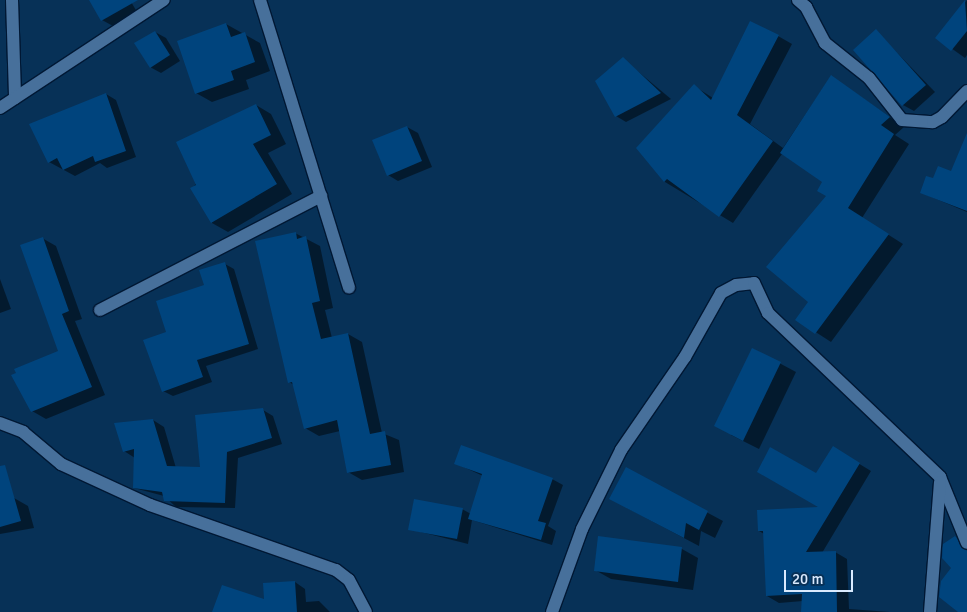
<!DOCTYPE html>
<style>
body{margin:0}
#map{position:relative;width:967px;height:612px;overflow:hidden;background:#073157;font-family:Signika,sans-serif}
div>[style]{position:absolute}
[style*='--x']{left:calc(var(--x)*1px);top:calc(var(--y)*1px);width:calc(var(--w)*1px);rotate:calc(var(--a)*1deg)}
.shadow>*{inset:0;background:#0007}
.building>*{inset:0;background:#00447d}
.roads{filter:drop-shadow(1px 0 #001834) drop-shadow(-1px 0 #001834) drop-shadow(0 1px #001834) drop-shadow(0 -1px #001834)}
.street>*{height:12px;margin:-6px;padding:0 6px;transform-origin:6px;border-radius:6px;background:#47709b}
span{translate:-50% -50%;white-space:nowrap;text-align:center;line-height:1.15;-webkit-text-stroke:4.5px #073157;paint-order:stroke}
.scale{position:absolute;left:784px;top:570px;width:69px;height:22px;box-sizing:border-box;border:2px solid #d9eafe;border-top:0;padding-left:6px;font-size:15px;line-height:18px;white-space:nowrap;color:#d9eafe;-webkit-text-stroke:4px #073157;paint-order:stroke}
</style>
<div id="map">
<div class="shadow">
<i style="clip-path:polygon(91px 0,130px 0,137px 12px,113px 26px,102px 20px)"></i>
<i style="clip-path:polygon(967px 0,967px 55px,965px 58px,937px 38px)"></i>
<i style="clip-path:polygon(226px 24px,260px 43px,270px 71px,246px 80px,249px 89px,212px 102px,196px 93px)"></i>
<i style="clip-path:polygon(876px 31px,935px 92px,914px 111px,903px 105px)"></i>
<i style="clip-path:polygon(155px 32px,166px 38px,180px 61px,161px 73px,150px 67px)"></i>
<i style="clip-path:polygon(778px 36px,792px 44px,750px 124px,783px 148px,831px 76px,904px 127px,895px 135px,909px 144px,862px 218px,903px 244px,831px 342px,797px 320px,810px 302px,827px 196px,824px 181px,782px 154px,733px 223px,665px 182px,637px 148px,694px 86px,713px 98px)"></i>
<i style="clip-path:polygon(623px 59px,671px 99px,626px 122px,616px 116px)"></i>
<i style="clip-path:polygon(106px 94px,116px 100px,136px 157px,107px 168px,100px 163px,75px 176px,49px 162px)"></i>
<i style="clip-path:polygon(256px 105px,271px 114px,286px 144px,268px 153px,292px 194px,228px 232px,212px 223px,192px 189px)"></i>
<i style="clip-path:polygon(407px 127px,418px 133px,432px 167px,398px 181px,388px 175px)"></i>
<i style="clip-path:polygon(967px 179px,967px 212px,922px 193px,934px 180px)"></i>
<i style="clip-path:polygon(295px 233px,320px 246px,333px 308px,325px 310px,332px 338px,348px 334px,362px 342px,382px 433px,399px 440px,404px 472px,362px 480px,348px 472px,340px 431px,319px 436px,305px 428px,294px 385px,289px 382px)"></i>
<i style="clip-path:polygon(42px 238px,56px 246px,82px 319px,75px 321px,105px 395px,46px 419px,32px 411px,17px 374px,60px 352px)"></i>
<i style="clip-path:polygon(225px 264px,234px 269px,258px 349px,206px 366px,212px 382px,173px 396px,163px 391px,167px 333px)"></i>
<i style="clip-path:polygon(0 279px,11px 309px,0 313px)"></i>
<i style="clip-path:polygon(753px 349px,796px 372px,759px 449px,731px 435px)"></i>
<i style="clip-path:polygon(263px 410px,273px 416px,282px 444px,238px 458px,235px 508px,176px 507px,164px 496px,134px 488px,135px 458px,124px 451px,153px 420px,164px 427px,176px 468px,201px 469px)"></i>
<i style="clip-path:polygon(833px 448px,871px 471px,822px 553px,835px 552px,847px 559px,849px 609px,890px 612px,802px 612px,803px 601px,779px 603px,767px 596px,764px 534px,759px 531px,822px 508px,817px 475px)"></i>
<i style="clip-path:polygon(455px 463px,552px 479px,563px 485px,548px 526px,556px 531px,552px 545px,472px 520px,468px 544px,409px 529px,462px 509px,471px 514px,483px 476px)"></i>
<i style="clip-path:polygon(626px 469px,723px 521px,715px 538px,701px 531px,699px 546px,627px 508px)"></i>
<i style="clip-path:polygon(14px 498px,28px 506px,34px 528px,0 534px,0 502px)"></i>
<i style="clip-path:polygon(599px 537px,682px 549px,698px 558px,693px 590px,611px 579px,595px 570px)"></i>
<i style="clip-path:polygon(295px 582px,305px 589px,306px 602px,319px 601px,330px 612px,214px 612px,265px 601px)"></i>
</div>
<div class="building">
<i style="clip-path:polygon(89px 0,138px 0,101px 21px)"></i>
<i style="clip-path:polygon(965px 0,967px 31px,951px 51px,935px 38px)"></i>
<i style="clip-path:polygon(750px 21px,779px 35px,737px 115px,773px 141px,719px 217px,667px 179px,664px 182px,636px 148px,694px 84px,711px 100px)"></i>
<i style="clip-path:polygon(226px 23px,231px 37px,245px 32px,255px 62px,231px 71px,234px 80px,195px 94px,177px 41px)"></i>
<i style="clip-path:polygon(876px 29px,926px 85px,902px 106px,853px 50px)"></i>
<i style="clip-path:polygon(155px 31px,170px 55px,150px 68px,134px 43px)"></i>
<i style="clip-path:polygon(623px 57px,661px 93px,615px 117px,595px 81px)"></i>
<i style="clip-path:polygon(831px 75px,890px 117px,881px 125px,894px 134px,848px 208px,889px 234px,815px 334px,795px 320px,808px 302px,766px 267px,826px 196px,817px 191px,822px 182px,780px 153px)"></i>
<i style="clip-path:polygon(106px 93px,126px 151px,95px 162px,93px 156px,63px 170px,57px 158px,48px 163px,29px 124px)"></i>
<i style="clip-path:polygon(256px 104px,271px 135px,253px 144px,277px 184px,211px 223px,190px 188px,196px 185px,176px 142px)"></i>
<i style="clip-path:polygon(407px 126px,422px 161px,387px 176px,372px 140px)"></i>
<i style="clip-path:polygon(967px 133px,967px 211px,920px 193px,926px 176px,933px 178px,938px 166px,951px 171px)"></i>
<i style="clip-path:polygon(296px 232px,297px 239px,306px 236px,320px 301px,312px 303px,321px 339px,348px 333px,370px 434px,385px 431px,391px 465px,347px 473px,337px 420px,304px 429px,292px 382px,288px 383px,255px 241px)"></i>
<i style="clip-path:polygon(43px 237px,69px 311px,62px 314px,92px 387px,31px 412px,11px 375px,16px 373px,14px 369px,58px 351px,20px 245px)"></i>
<i style="clip-path:polygon(225px 262px,249px 344px,197px 360px,203px 377px,162px 392px,143px 340px,166px 332px,156px 301px,204px 285px,199px 270px)"></i>
<i style="clip-path:polygon(752px 348px,781px 362px,743px 441px,714px 426px)"></i>
<i style="clip-path:polygon(263px 408px,272px 438px,227px 452px,225px 503px,164px 501px,162px 492px,133px 488px,134px 449px,123px 452px,114px 423px,153px 419px,167px 466px,200px 467px,195px 415px)"></i>
<i style="clip-path:polygon(461px 445px,553px 478px,538px 521px,546px 523px,541px 540px,468px 519px,482px 474px,454px 464px)"></i>
<i style="clip-path:polygon(833px 446px,860px 463px,806px 552px,836px 551px,837px 612px,801px 612px,802px 594px,766px 596px,763px 531px,758px 531px,757px 510px,818px 507px,757px 472px,770px 447px,816px 473px)"></i>
<i style="clip-path:polygon(5px 465px,21px 521px,0 527px,0 466px)"></i>
<i style="clip-path:polygon(626px 467px,708px 511px,699px 530px,686px 523px,684px 538px,609px 499px)"></i>
<i style="clip-path:polygon(414px 499px,463px 508px,457px 539px,408px 530px)"></i>
<i style="clip-path:polygon(598px 536px,682px 547px,678px 582px,594px 571px)"></i>
<i style="clip-path:polygon(955px 536px,967px 551px,967px 612px,958px 612px,939px 597px,941px 581px,951px 568px,942px 558px,943px 544px)"></i>
<i style="clip-path:polygon(295px 581px,297px 612px,212px 612px,222px 585px,264px 599px,263px 583px)"></i>
</div>
<div class="roads">
<div class="street">
<i style="--x:12;--y:0;--w:98;--a:88.2"></i>
<i style="--x:260;--y:0;--w:301;--a:72.8"></i>
<i style="--x:798;--y:0;--w:11;--a:41"></i>
<i style="--x:806;--y:7;--w:41;--a:62.2"></i>
<i style="--x:825;--y:43;--w:56;--a:38.5"></i>
<i style="--x:869;--y:78;--w:53;--a:51.8"></i>
<i style="--x:902;--y:120;--w:31;--a:4"></i>
<i style="--x:933;--y:122;--w:10;--a:-29"></i>
<i style="--x:942;--y:117;--w:36;--a:-46"></i>
<i style="--x:0;--y:108;--w:196;--a:-33.4"></i>
<i style="--x:100;--y:310;--w:249;--a:-27.3"></i>
<i style="--x:0;--y:423;--w:25;--a:21"></i>
<i style="--x:23;--y:432;--w:50;--a:40.1"></i>
<i style="--x:61;--y:464;--w:98;--a:24.7"></i>
<i style="--x:150;--y:505;--w:197;--a:19.3"></i>
<i style="--x:336;--y:570;--w:16;--a:38"></i>
<i style="--x:349;--y:580;--w:36;--a:62"></i>
<i style="--x:552;--y:612;--w:88;--a:-70.1"></i>
<i style="--x:582;--y:529;--w:88;--a:-63.7"></i>
<i style="--x:621;--y:450;--w:113;--a:-55.5"></i>
<i style="--x:685;--y:357;--w:73;--a:-60.6"></i>
<i style="--x:721;--y:293;--w:17;--a:-28"></i>
<i style="--x:736;--y:285;--w:18;--a:-6"></i>
<i style="--x:754;--y:283;--w:33;--a:65"></i>
<i style="--x:768;--y:313;--w:238;--a:43.6"></i>
<i style="--x:940;--y:477;--w:71;--a:67.8"></i>
<i style="--x:930;--y:612;--w:130;--a:-85.6"></i>
</div>
</div>
<div class="scale">20 m</div>
</div>
